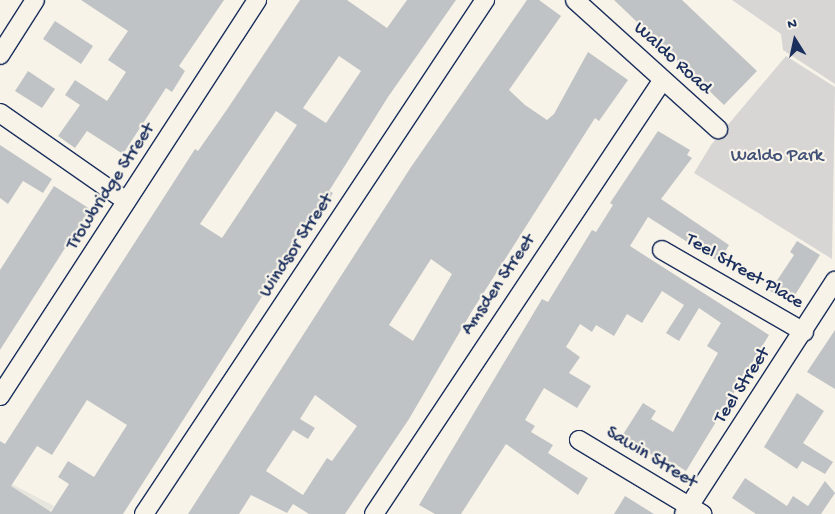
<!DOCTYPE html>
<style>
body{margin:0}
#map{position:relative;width:835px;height:514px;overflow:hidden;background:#f7f3e8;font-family:"Gochi Hand",sans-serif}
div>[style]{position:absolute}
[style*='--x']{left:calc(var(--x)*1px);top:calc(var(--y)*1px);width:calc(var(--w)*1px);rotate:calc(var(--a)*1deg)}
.built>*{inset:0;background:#e6e5de}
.green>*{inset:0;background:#d7d6d4}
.building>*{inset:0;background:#c0c3c5}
.roads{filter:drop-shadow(1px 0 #1b2f5e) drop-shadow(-1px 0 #1b2f5e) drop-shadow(0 1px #1b2f5e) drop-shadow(0 -1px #1b2f5e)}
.street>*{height:18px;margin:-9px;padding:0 9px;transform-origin:9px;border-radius:9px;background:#f7f3e8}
span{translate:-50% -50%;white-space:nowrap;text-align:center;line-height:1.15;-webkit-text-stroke:4.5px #f7f3e8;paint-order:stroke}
.street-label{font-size:19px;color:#1b2f5e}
.park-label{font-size:19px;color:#415076}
.north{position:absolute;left:770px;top:15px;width:50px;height:50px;-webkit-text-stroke:4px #f7f3e8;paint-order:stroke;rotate:350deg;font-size:14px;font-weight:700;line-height:20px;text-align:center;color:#1b2f5e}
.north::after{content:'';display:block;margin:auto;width:18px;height:22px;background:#1b2f5e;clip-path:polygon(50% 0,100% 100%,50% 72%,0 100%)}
</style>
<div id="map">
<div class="built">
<i style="clip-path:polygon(0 478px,54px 506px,48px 514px)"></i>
</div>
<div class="green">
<i style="clip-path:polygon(732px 0,835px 0,835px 84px,783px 50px,781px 34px)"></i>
<i style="clip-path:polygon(786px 56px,835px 87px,832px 259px,694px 173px,711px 145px)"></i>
</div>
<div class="building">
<i style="clip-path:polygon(81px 0,224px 0,179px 66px,185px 71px,172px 92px,166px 88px,123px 154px,87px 131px,75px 148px,58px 136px,80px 105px,65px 95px,75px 80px,107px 101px,126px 72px,108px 60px,128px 31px)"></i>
<i style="clip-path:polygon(evenodd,300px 0,347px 0,387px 28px,407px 0,456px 0,388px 97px,329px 191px,333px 193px,319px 214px,316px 212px,123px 514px,0 514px,0 441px,5px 444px,195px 149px,198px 151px,228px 108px,300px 0,339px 56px,361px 71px,326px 123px,303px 108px,339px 56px,300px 0,276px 111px,297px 125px,222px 238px,200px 224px,276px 111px,300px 0,87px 400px,127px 425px,94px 477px,68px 461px,58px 477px,69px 484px,51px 512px,11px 486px,37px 446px,52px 455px,87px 400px)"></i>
<i style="clip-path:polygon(evenodd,527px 0,539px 0,561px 16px,509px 90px,525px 105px,547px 120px,554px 114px,588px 52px,628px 80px,599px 121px,595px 118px,472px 311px,409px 419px,345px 514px,309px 514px,293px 504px,287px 513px,251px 495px,239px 514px,188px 514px,411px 167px,527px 0,431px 259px,452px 274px,413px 341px,389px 325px,431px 259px,527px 0,315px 395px,357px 426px,332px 461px,327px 458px,303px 495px,266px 471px,293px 430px,308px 439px,315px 428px,300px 419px,315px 395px)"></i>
<i style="clip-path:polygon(614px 0,682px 0,757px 71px,724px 105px)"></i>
<i style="clip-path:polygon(55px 21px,93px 46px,81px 64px,43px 39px)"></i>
<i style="clip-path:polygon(28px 71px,55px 89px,42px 108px,15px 91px)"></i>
<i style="clip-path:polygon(658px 131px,690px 150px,687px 155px,692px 158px,661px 199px,729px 245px,719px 262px,648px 217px,630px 246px,769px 335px,686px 471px,675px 464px,673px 468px,622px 436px,643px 403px,656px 411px,651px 419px,673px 432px,718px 353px,707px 346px,721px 323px,699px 308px,679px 341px,666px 333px,684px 305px,662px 291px,642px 323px,627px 314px,614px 336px,596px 325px,592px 332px,580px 324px,566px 347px,580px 357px,569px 373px,591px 386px,577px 408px,544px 388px,525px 420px,535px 426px,531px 432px,553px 445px,548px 453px,588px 478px,578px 495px,506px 444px,461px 514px,435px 514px,419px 505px,542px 299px,548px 302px,592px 230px,596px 232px,613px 205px,610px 203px)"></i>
<i style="clip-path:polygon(0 145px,52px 179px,43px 193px,23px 181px,8px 204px,0 198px)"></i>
<i style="clip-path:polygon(54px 186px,90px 209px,0 350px,0 270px)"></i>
<i style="clip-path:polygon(797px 241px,820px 255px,790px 303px,770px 291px,794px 255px,790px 252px)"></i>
<i style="clip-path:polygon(835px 330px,835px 389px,807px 372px)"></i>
<i style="clip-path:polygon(797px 393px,824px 411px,803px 443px,833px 462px,825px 474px,802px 461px,797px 469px,764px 447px)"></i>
<i style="clip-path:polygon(745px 478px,787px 506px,793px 496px,808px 506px,825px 481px,835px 493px,821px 514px,756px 514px,732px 498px)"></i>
<i style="clip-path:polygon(625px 496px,654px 514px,614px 514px)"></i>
</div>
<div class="roads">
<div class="street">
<i style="--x:575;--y:0;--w:193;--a:42.1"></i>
<i style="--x:0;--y:55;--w:65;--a:-57.5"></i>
<i style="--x:0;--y:113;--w:154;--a:34.9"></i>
<i style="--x:662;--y:250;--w:164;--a:30"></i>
<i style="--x:0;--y:396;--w:472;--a:-57"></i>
<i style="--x:579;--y:440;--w:144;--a:31"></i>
<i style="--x:144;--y:514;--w:617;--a:-56.44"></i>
<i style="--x:374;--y:514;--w:520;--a:-56.37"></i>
<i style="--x:684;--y:514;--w:278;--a:-57.1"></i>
</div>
</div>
<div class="street-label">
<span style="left:672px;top:59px;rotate:42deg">Waldo Road</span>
<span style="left:111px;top:187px;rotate:-57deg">Trowbridge Street</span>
<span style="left:297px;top:246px;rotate:-57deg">Windsor Street</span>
<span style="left:744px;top:272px;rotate:30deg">Teel Street Place</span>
<span style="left:499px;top:285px;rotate:-56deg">Amsden Street</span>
<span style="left:743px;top:386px;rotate:-57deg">Teel Street</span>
<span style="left:651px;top:458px;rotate:31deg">Sawin Street</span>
</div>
<div class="park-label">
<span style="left:777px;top:157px">Waldo Park</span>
</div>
<div class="north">N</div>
</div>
